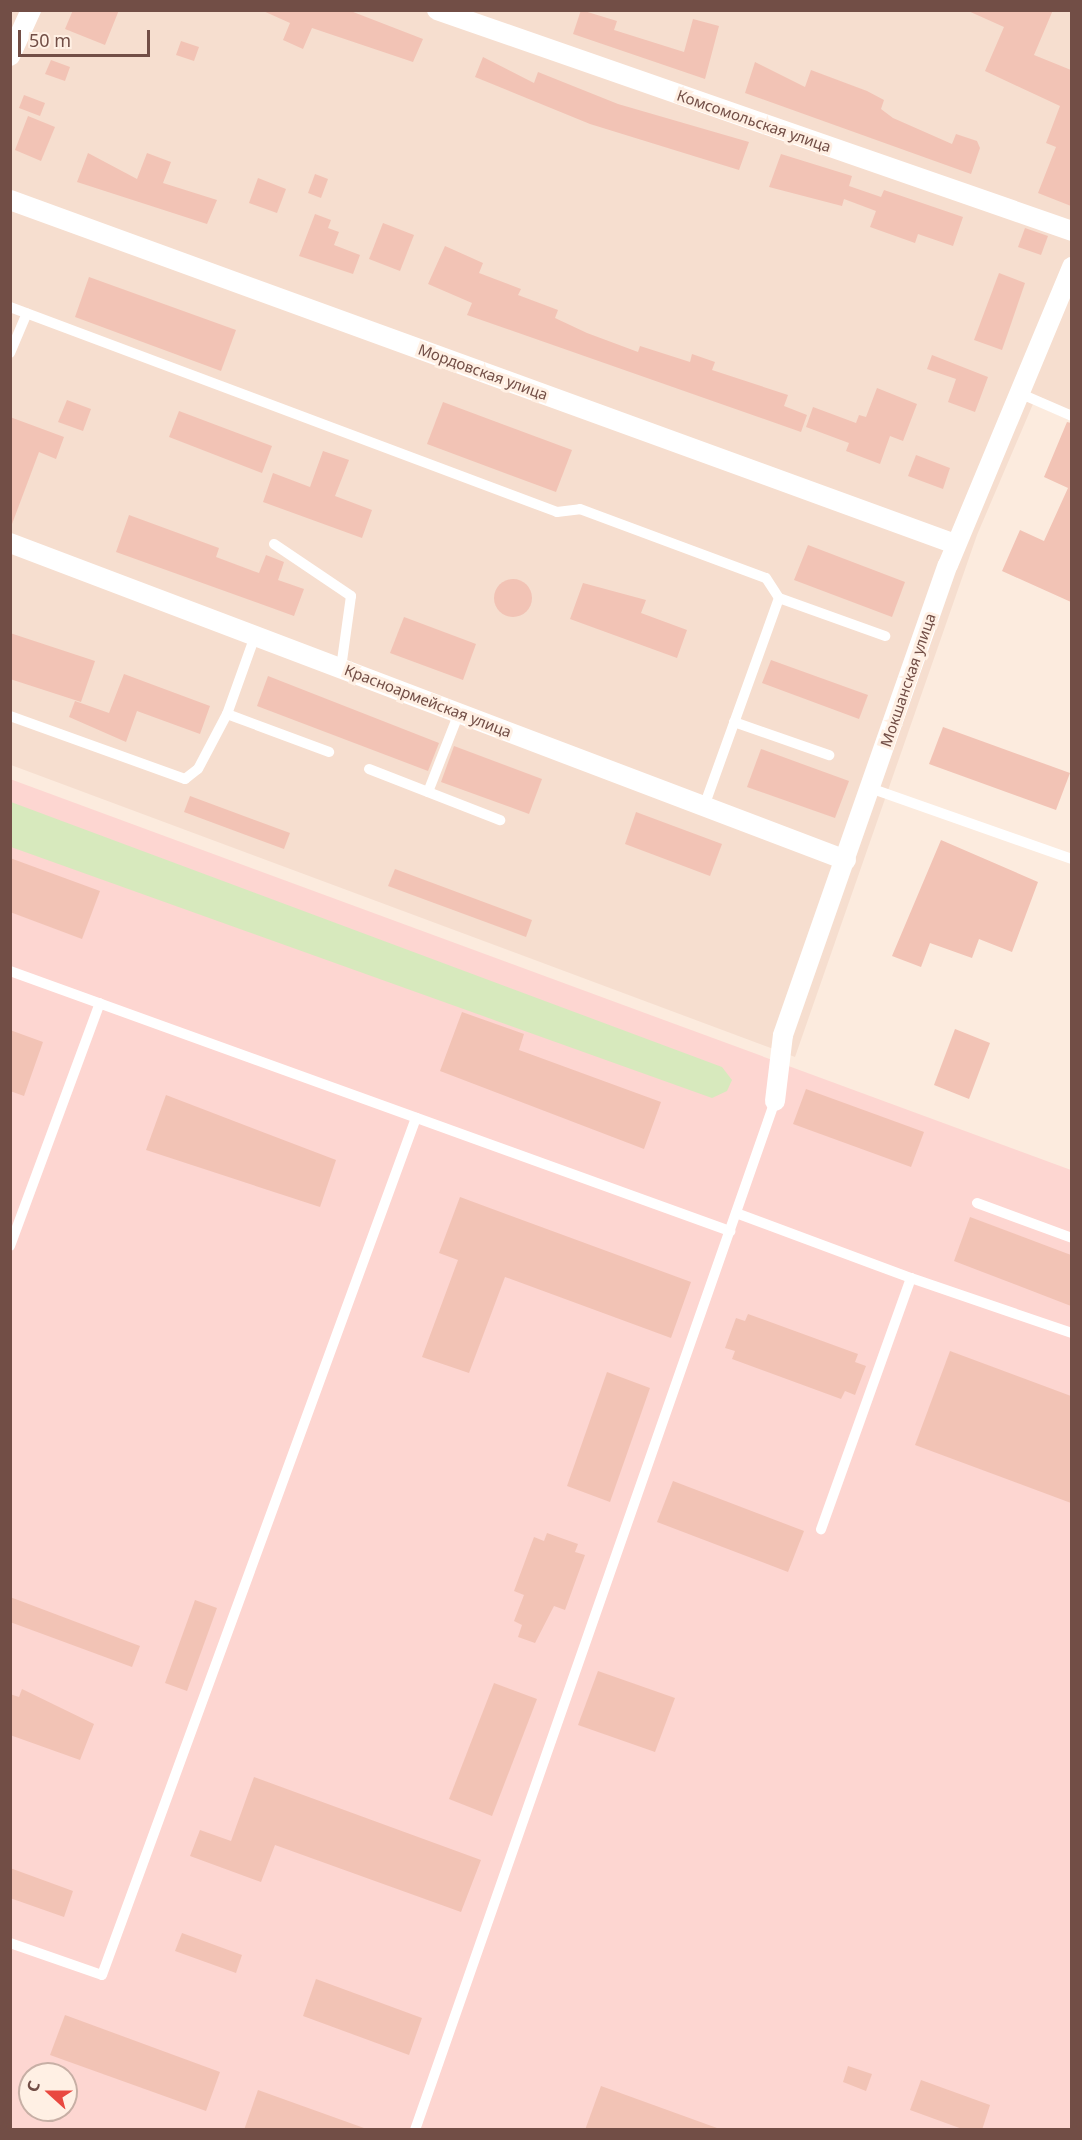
<!DOCTYPE html>
<meta charset="utf-8">
<style>
body{margin:0}
#map{position:relative;width:1082px;height:2140px;overflow:hidden;background:#fcebde;font-family:"Noto Sans",sans-serif}
div>[style]{position:absolute}
[style*='--x']{left:calc(var(--x)*1px);top:calc(var(--y)*1px);width:calc(var(--w)*1px);rotate:calc(var(--a)*1deg)}
.residential>*{inset:0;background:#f6decf}
.commercial>*{inset:0;background:#fdd6d1}
.green>*{inset:0;background:#d7e9bd}
.building>*{inset:0;background:#f2c3b5}
.round{border-radius:50%}
.service>*{height:10px;margin:-5px;padding:0 5px;transform-origin:5px;border-radius:5px;background:#fff}
.minor>*{height:20px;margin:-10px;padding:0 10px;transform-origin:10px;border-radius:10px;background:#fff}
span{translate:-50% -50%;white-space:nowrap;text-align:center;line-height:1.15;-webkit-text-stroke:6px #fff0e4;paint-order:stroke}
.street-label{font-size:15px;color:#724e46}
.frame{position:absolute;inset:0;border:12px solid #724e46;pointer-events:none}
.north{position:absolute;left:18px;top:2062px;width:60px;height:60px;box-sizing:border-box;background:#fff0e4;border:2px solid #c7afa5;border-radius:50%;rotate:291deg;font-size:16px;font-weight:700;line-height:24px;text-align:center;color:#724e46}
.north::after{content:'';display:block;margin:auto;width:21px;height:27px;background:#e94840;clip-path:polygon(50% 0,100% 100%,50% 72%,0 100%)}
.scale{position:absolute;left:18px;top:30px;width:132px;height:27px;box-sizing:border-box;border:3px solid #724e46;border-top:0;padding-left:8px;font-size:18px;line-height:21px;white-space:nowrap;color:#724e46;-webkit-text-stroke:4px #fff0e4;paint-order:stroke}
</style>
<div id="map">
<div class="residential">
<i style="clip-path:polygon(10px 11px,1071px 11px,1071px 421px,1033px 404px,977px 535px,795px 1057px,11px 765px)"></i>
</div>
<div class="commercial">
<i style="clip-path:polygon(evenodd,10px 779px,1071px 1170px,1071px 2129px,11px 2129px,10px 779px,30px 2074px,66px 2074px,66px 2110px,30px 2110px,30px 2074px)"></i>
</div>
<div class="green">
<i style="clip-path:polygon(11px 802px,722px 1067px,732px 1080px,727px 1091px,712px 1098px,11px 847px)"></i>
</div>
<div class="building">
<i style="clip-path:polygon(73px 10px,119px 10px,105px 45px,65px 29px)"></i>
<i style="clip-path:polygon(261px 10px,348px 10px,423px 39px,413px 62px,312px 28px,303px 49px,283px 40px,290px 23px)"></i>
<i style="clip-path:polygon(581px 10px,617px 21px,614px 30px,684px 52px,693px 19px,719px 26px,705px 79px,573px 34px)"></i>
<i style="clip-path:polygon(966px 10px,1053px 10px,1034px 55px,1071px 70px,1071px 206px,1038px 193px,1056px 147px,1046px 143px,1060px 106px,985px 71px,1004px 27px)"></i>
<i style="clip-path:polygon(181px 41px,199px 47px,194px 61px,176px 55px)"></i>
<i style="clip-path:polygon(483px 57px,534px 83px,538px 72px,618px 104px,749px 142px,739px 170px,590px 124px,475px 77px)"></i>
<i style="clip-path:polygon(51px 60px,70px 67px,65px 81px,45px 74px)"></i>
<i style="clip-path:polygon(755px 62px,805px 87px,811px 70px,867px 91px,884px 100px,881px 109px,893px 118px,952px 144px,956px 134px,977px 141px,980px 148px,971px 174px,745px 93px)"></i>
<i style="clip-path:polygon(24px 95px,45px 103px,40px 116px,19px 108px)"></i>
<i style="clip-path:polygon(28px 116px,55px 127px,41px 161px,15px 150px)"></i>
<i style="clip-path:polygon(88px 153px,137px 179px,147px 153px,171px 162px,163px 183px,217px 200px,207px 224px,77px 182px)"></i>
<i style="clip-path:polygon(781px 154px,852px 176px,849px 186px,881px 197px,884px 190px,963px 217px,953px 246px,918px 234px,915px 243px,870px 227px,876px 211px,844px 199px,842px 206px,769px 187px)"></i>
<i style="clip-path:polygon(315px 174px,328px 179px,321px 198px,308px 193px)"></i>
<i style="clip-path:polygon(258px 178px,286px 189px,277px 213px,249px 203px)"></i>
<i style="clip-path:polygon(315px 214px,331px 220px,328px 228px,339px 232px,334px 245px,360px 255px,353px 274px,299px 256px)"></i>
<i style="clip-path:polygon(383px 223px,414px 235px,400px 271px,369px 259px)"></i>
<i style="clip-path:polygon(1025px 228px,1048px 236px,1041px 255px,1018px 247px)"></i>
<i style="clip-path:polygon(445px 246px,483px 263px,479px 273px,521px 289px,518px 295px,558px 310px,555px 318px,587px 333px,638px 352px,640px 346px,690px 362px,692px 354px,715px 362px,712px 370px,788px 395px,784px 406px,807px 415px,801px 432px,467px 315px,472px 303px,428px 284px)"></i>
<i style="clip-path:polygon(999px 273px,1025px 283px,1002px 350px,974px 340px)"></i>
<i style="clip-path:polygon(89px 277px,236px 330px,221px 371px,75px 317px)"></i>
<i style="clip-path:polygon(932px 355px,988px 377px,975px 412px,948px 402px,956px 379px,927px 369px)"></i>
<i style="clip-path:polygon(877px 388px,917px 404px,903px 441px,890px 436px,880px 464px,846px 451px,849px 443px,806px 427px,813px 407px,856px 423px,859px 415px,866px 417px)"></i>
<i style="clip-path:polygon(67px 400px,91px 409px,83px 431px,58px 422px)"></i>
<i style="clip-path:polygon(443px 402px,572px 450px,556px 492px,427px 444px)"></i>
<i style="clip-path:polygon(179px 411px,272px 446px,262px 473px,169px 437px)"></i>
<i style="clip-path:polygon(10px 417px,64px 437px,56px 459px,39px 452px,12px 524px)"></i>
<i style="clip-path:polygon(1067px 422px,1071px 423px,1071px 602px,1002px 571px,1020px 530px,1044px 541px,1068px 488px,1044px 477px)"></i>
<i style="clip-path:polygon(323px 451px,349px 460px,335px 496px,372px 510px,362px 538px,263px 502px,273px 473px,310px 487px)"></i>
<i style="clip-path:polygon(916px 455px,950px 468px,943px 489px,908px 476px)"></i>
<i style="clip-path:polygon(129px 515px,219px 548px,216px 557px,259px 573px,266px 555px,284px 562px,278px 580px,304px 589px,294px 616px,116px 552px)"></i>
<i style="clip-path:polygon(808px 545px,905px 582px,892px 617px,794px 580px)"></i>
<i class="round" style="left:494px;top:579px;width:38px;height:38px"></i>
<i style="clip-path:polygon(583px 583px,646px 600px,641px 613px,687px 630px,677px 658px,570px 619px)"></i>
<i style="clip-path:polygon(404px 617px,476px 644px,463px 680px,390px 653px)"></i>
<i style="clip-path:polygon(10px 633px,95px 661px,81px 702px,10px 679px)"></i>
<i style="clip-path:polygon(771px 660px,868px 695px,859px 719px,762px 683px)"></i>
<i style="clip-path:polygon(124px 674px,210px 706px,200px 734px,137px 711px,126px 742px,69px 717px,75px 701px,109px 713px)"></i>
<i style="clip-path:polygon(268px 676px,439px 743px,428px 771px,257px 706px)"></i>
<i style="clip-path:polygon(943px 727px,1070px 773px,1056px 810px,929px 764px)"></i>
<i style="clip-path:polygon(454px 746px,542px 779px,529px 814px,441px 782px)"></i>
<i style="clip-path:polygon(761px 749px,849px 781px,835px 818px,747px 787px)"></i>
<i style="clip-path:polygon(190px 796px,290px 833px,284px 849px,184px 812px)"></i>
<i style="clip-path:polygon(636px 812px,722px 844px,710px 876px,625px 844px)"></i>
<i style="clip-path:polygon(941px 840px,1038px 882px,1012px 952px,979px 939px,972px 958px,930px 943px,921px 967px,892px 956px)"></i>
<i style="clip-path:polygon(10px 858px,100px 891px,82px 939px,10px 912px)"></i>
<i style="clip-path:polygon(395px 869px,532px 920px,526px 937px,388px 886px)"></i>
<i style="clip-path:polygon(462px 1012px,524px 1034px,519px 1050px,661px 1102px,644px 1149px,440px 1071px)"></i>
<i style="clip-path:polygon(955px 1029px,990px 1043px,969px 1099px,934px 1085px)"></i>
<i style="clip-path:polygon(10px 1030px,43px 1042px,24px 1096px,10px 1091px)"></i>
<i style="clip-path:polygon(806px 1089px,924px 1132px,911px 1167px,793px 1124px)"></i>
<i style="clip-path:polygon(166px 1095px,336px 1160px,320px 1207px,146px 1150px)"></i>
<i style="clip-path:polygon(460px 1197px,691px 1282px,671px 1338px,505px 1277px,469px 1373px,422px 1357px,458px 1260px,439px 1253px)"></i>
<i style="clip-path:polygon(970px 1217px,1071px 1255px,1071px 1306px,954px 1261px)"></i>
<i style="clip-path:polygon(748px 1314px,858px 1354px,855px 1362px,866px 1366px,855px 1395px,845px 1391px,841px 1399px,732px 1359px,735px 1351px,725px 1348px,736px 1318px,745px 1321px)"></i>
<i style="clip-path:polygon(950px 1351px,1071px 1396px,1071px 1503px,915px 1445px)"></i>
<i style="clip-path:polygon(607px 1372px,650px 1388px,610px 1502px,567px 1486px)"></i>
<i style="clip-path:polygon(673px 1481px,804px 1531px,788px 1572px,657px 1522px)"></i>
<i style="clip-path:polygon(547px 1533px,578px 1544px,575px 1552px,585px 1555px,565px 1610px,554px 1606px,535px 1643px,518px 1637px,522px 1625px,514px 1621px,524px 1595px,514px 1591px,534px 1537px,544px 1541px)"></i>
<i style="clip-path:polygon(10px 1597px,140px 1646px,132px 1667px,10px 1622px)"></i>
<i style="clip-path:polygon(195px 1600px,217px 1608px,187px 1691px,165px 1683px)"></i>
<i style="clip-path:polygon(598px 1671px,675px 1698px,655px 1752px,578px 1725px)"></i>
<i style="clip-path:polygon(494px 1683px,537px 1699px,492px 1816px,449px 1799px)"></i>
<i style="clip-path:polygon(22px 1689px,94px 1724px,80px 1760px,10px 1735px,10px 1694px,19px 1697px)"></i>
<i style="clip-path:polygon(254px 1777px,481px 1860px,461px 1912px,275px 1845px,261px 1882px,190px 1856px,200px 1830px,231px 1841px)"></i>
<i style="clip-path:polygon(10px 1868px,73px 1891px,64px 1917px,10px 1898px)"></i>
<i style="clip-path:polygon(182px 1933px,242px 1955px,236px 1973px,175px 1951px)"></i>
<i style="clip-path:polygon(316px 1979px,422px 2018px,409px 2055px,303px 2016px)"></i>
<i style="clip-path:polygon(65px 2015px,220px 2072px,206px 2111px,50px 2055px)"></i>
<i style="clip-path:polygon(848px 2066px,872px 2074px,866px 2091px,843px 2082px)"></i>
<i style="clip-path:polygon(921px 2080px,990px 2105px,982px 2130px,965px 2130px,910px 2110px)"></i>
<i style="clip-path:polygon(601px 2086px,717px 2128px,717px 2130px,585px 2130px)"></i>
<i style="clip-path:polygon(258px 2090px,364px 2128px,363px 2130px,244px 2130px)"></i>
</div>
<div class="service">
<i style="--x:10;--y:307;--w:584;--a:20.54"></i>
<i style="--x:557;--y:512;--w:23;--a:-7"></i>
<i style="--x:580;--y:509;--w:198;--a:20.4"></i>
<i style="--x:766;--y:578;--w:24;--a:57"></i>
<i style="--x:779;--y:598;--w:221;--a:109.8"></i>
<i style="--x:10;--y:353;--w:43;--a:-67"></i>
<i style="--x:1019;--y:393;--w:58;--a:23.5"></i>
<i style="--x:274;--y:544;--w:93;--a:34"></i>
<i style="--x:351;--y:596;--w:73;--a:97.9"></i>
<i style="--x:779;--y:598;--w:113;--a:19.7"></i>
<i style="--x:255;--y:636;--w:83;--a:109.7"></i>
<i style="--x:227;--y:714;--w:109;--a:20.4"></i>
<i style="--x:10;--y:716;--w:186;--a:19.8"></i>
<i style="--x:185;--y:779;--w:16;--a:-38"></i>
<i style="--x:198;--y:769;--w:62;--a:-62.2"></i>
<i style="--x:734;--y:722;--w:101;--a:19.2"></i>
<i style="--x:369;--y:769;--w:141;--a:21.3"></i>
<i style="--x:870;--y:788;--w:214;--a:19.4"></i>
<i style="--x:428;--y:792;--w:85;--a:-68.6"></i>
<i style="--x:10;--y:971;--w:766;--a:19.86"></i>
<i style="--x:977;--y:1203;--w:101;--a:20.2"></i>
<i style="--x:736;--y:1213;--w:187;--a:20.4"></i>
<i style="--x:911;--y:1278;--w:267;--a:109.7"></i>
<i style="--x:10;--y:1246;--w:259;--a:-69.7"></i>
<i style="--x:911;--y:1278;--w:170;--a:18.9"></i>
<i style="--x:10;--y:1943;--w:97;--a:19.2"></i>
<i style="--x:102;--y:1975;--w:913;--a:-69.88"></i>
<i style="--x:415;--y:2130;--w:1090;--a:-70.72"></i>
</div>
<div class="minor">
<i style="--x:437;--y:10;--w:672;--a:19.19"></i>
<i style="--x:10;--y:56;--w:51;--a:-65.5"></i>
<i style="--x:10;--y:200;--w:1006;--a:20"></i>
<i style="--x:10;--y:543;--w:894;--a:20.77"></i>
<i style="--x:775;--y:1101;--w:66;--a:-83.1"></i>
<i style="--x:783;--y:1035;--w:498;--a:-70.7"></i>
<i style="--x:948;--y:565;--w:323;--a:-67.4"></i>
</div>
<div class="street-label">
<span style="left:754px;top:121px;rotate:19deg">Комсомольская улица</span>
<span style="left:483px;top:372px;rotate:20deg">Мордовская улица</span>
<span style="left:908px;top:680px;rotate:-71deg">Мокшанская улица</span>
<span style="left:428px;top:701px;rotate:21deg">Красноармейская улица</span>
</div>
<div class="frame"></div>
<div class="north">С</div>
<div class="scale">50 m</div>
</div>
